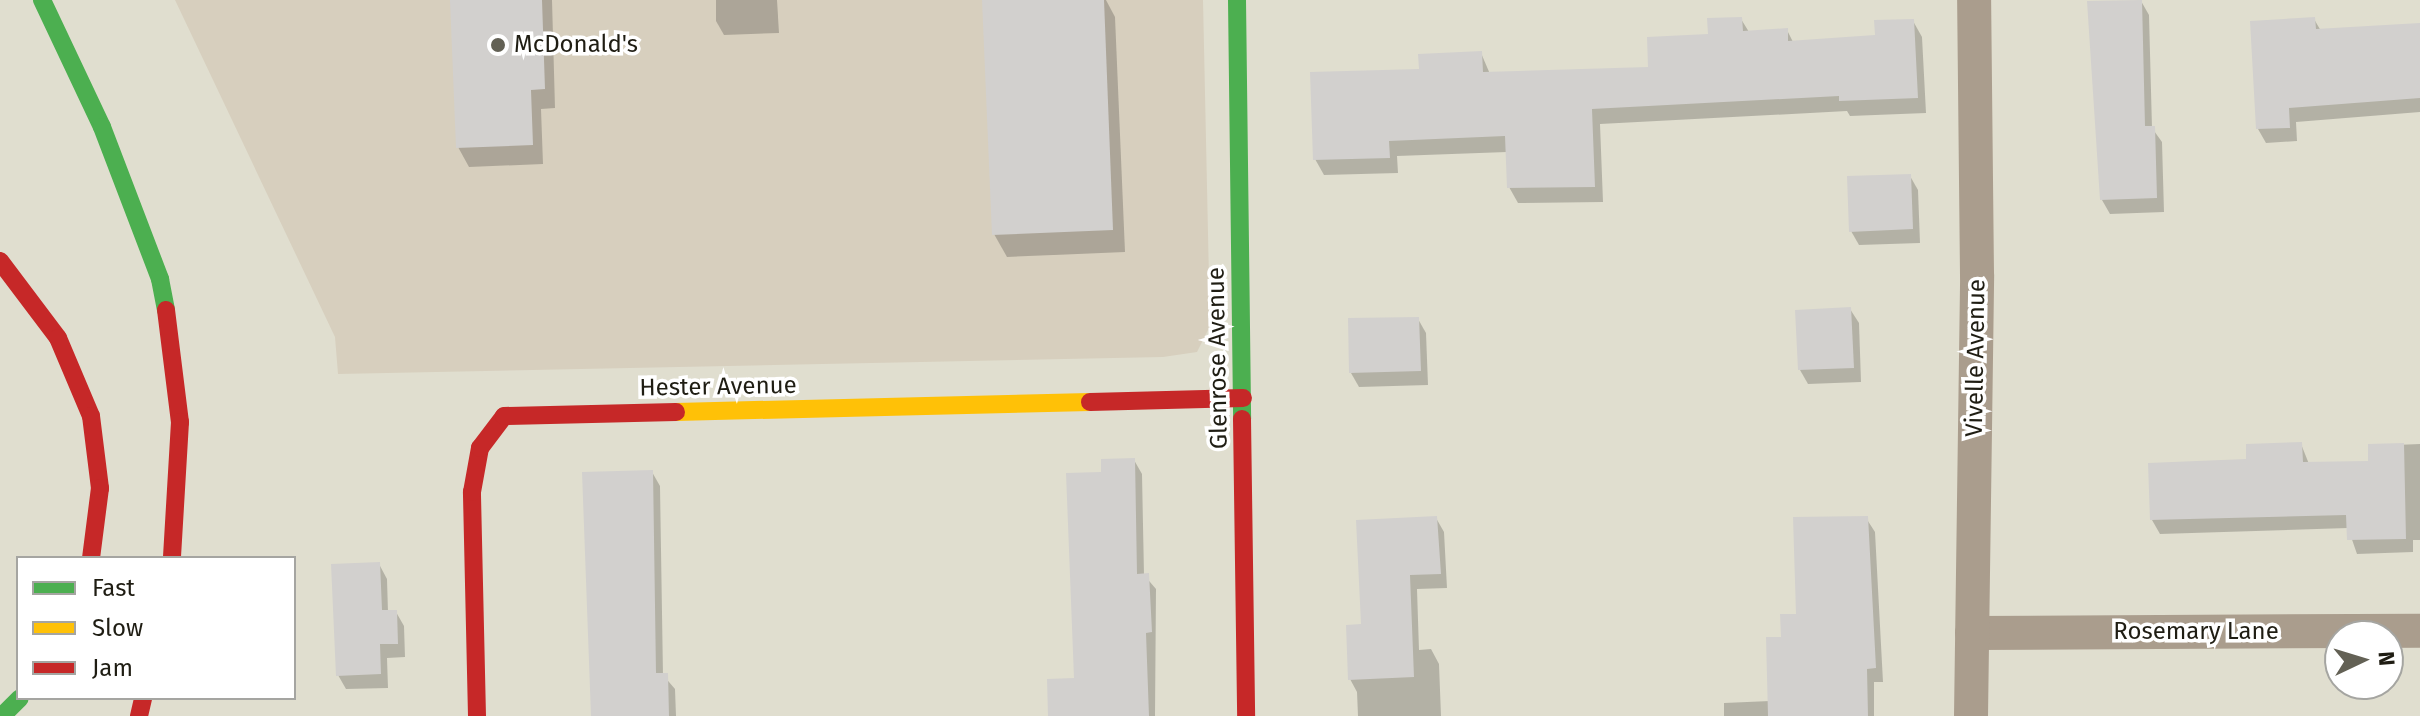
<!DOCTYPE html>
<style>
body{margin:0}
#map{position:relative;width:2420px;height:716px;overflow:hidden;background:#e0decf;font-family:"Fira Sans",sans-serif}
div>[style]{position:absolute}
[style*='--x']{left:calc(var(--x)*1px);top:calc(var(--y)*1px);width:calc(var(--w)*1px);rotate:calc(var(--a)*1deg)}
.commercial>*{inset:0;background:#d7cfbe}
.shadow>*{inset:0;background:#0003}
.building>*{inset:0;background:#d2d0ce}
.street>*{height:34px;margin:-17px;padding:0 17px;transform-origin:17px;border-radius:17px;background:#aa9d8d}
.fast>*{height:18px;margin:-9px;padding:0 9px;transform-origin:9px;border-radius:9px;background:#4caf50}
.slow>*{height:18px;margin:-9px;padding:0 9px;transform-origin:9px;border-radius:9px;background:#ffc107}
.jam>*{height:18px;margin:-9px;padding:0 9px;transform-origin:9px;border-radius:9px;background:#c62828}
.dots>*{width:22px;height:22px;translate:-50% -50%;box-sizing:border-box;border:4px solid #fff;border-radius:50%}
span{translate:-50% -50%;white-space:nowrap;text-align:center;line-height:1.15;-webkit-text-stroke:7px #fff;paint-order:stroke}
.poi-label{font-size:24px;color:#1f1d13}
.left{translate:0 -50%;text-align:left}
.street-label{font-size:24px;color:#1f1d13}
.legend{position:absolute;left:16px;top:556px;width:280px;height:144px;box-sizing:border-box;background:#fff;border:2px solid #a5a5a1;margin:0;padding:10px 14px;list-style:none;font-size:24px;color:#1f1d13}
.legend li{display:flex;align-items:center;gap:16px;height:40px}
.legend b{width:40px;border:2px solid #a5a5a1}
.north{position:absolute;left:2324px;top:620px;width:80px;height:80px;box-sizing:border-box;background:#fff;border:2px solid #a5a5a1;border-radius:50%;rotate:86deg;font-size:22px;font-weight:700;line-height:32px;text-align:center;color:#1f1d13}
.north::after{content:'';display:block;margin:auto;width:28px;height:36px;background:#636155;clip-path:polygon(50% 0,100% 100%,50% 72%,0 100%)}
</style>
<div id="map">
<div class="commercial">
<i style="clip-path:polygon(175px 0,1203px 0,1210px 326px,1197px 352px,1163px 357px,338px 374px,335px 337px)"></i>
</div>
<div class="shadow">
<i style="clip-path:polygon(452px 0,552px 0,555px 108px,541px 109px,543px 164px,469px 167px,458px 147px)"></i>
<i style="clip-path:polygon(716px 0,777px 0,779px 33px,724px 35px,716px 21px)"></i>
<i style="clip-path:polygon(984px 0,1106px 0,1115px 17px,1125px 252px,1007px 257px,994px 234px)"></i>
<i style="clip-path:polygon(2141px 1px,2149px 15px,2152px 128px,2162px 142px,2164px 212px,2110px 214px,2102px 200px)"></i>
<i style="clip-path:polygon(1741px 19px,1749px 32px,1787px 30px,1793px 42px,1877px 36px,1913px 21px,1922px 37px,1926px 113px,1850px 116px,1847px 111px,1600px 124px,1603px 202px,1518px 203px,1509px 187px,1507px 152px,1397px 156px,1398px 173px,1324px 175px,1315px 159px,1421px 71px,1481px 53px,1490px 74px,1650px 69px)"></i>
<i style="clip-path:polygon(2314px 19px,2321px 31px,2420px 25px,2420px 112px,2296px 122px,2297px 141px,2266px 143px,2258px 129px)"></i>
<i style="clip-path:polygon(1910px 176px,1918px 190px,1920px 243px,1859px 245px,1851px 231px)"></i>
<i style="clip-path:polygon(1850px 309px,1859px 323px,1861px 382px,1808px 384px,1800px 370px)"></i>
<i style="clip-path:polygon(1418px 319px,1426px 333px,1428px 385px,1359px 387px,1351px 373px)"></i>
<i style="clip-path:polygon(2301px 444px,2309px 464px,2370px 463px,2370px 446px,2420px 444px,2420px 540px,2413px 540px,2413px 552px,2357px 554px,2348px 528px,2160px 534px,2152px 520px,2248px 461px)"></i>
<i style="clip-path:polygon(1134px 460px,1142px 474px,1144px 575px,1156px 589px,1155px 716px,1050px 716px,1077px 680px,1103px 474px)"></i>
<i style="clip-path:polygon(652px 472px,660px 486px,663px 675px,675px 689px,676px 716px,593px 716px)"></i>
<i style="clip-path:polygon(1436px 518px,1444px 532px,1447px 588px,1417px 589px,1419px 650px,1431px 649px,1439px 664px,1441px 716px,1358px 716px,1357px 692px,1350px 679px,1363px 626px)"></i>
<i style="clip-path:polygon(1866px 518px,1875px 532px,1883px 682px,1874px 682px,1874px 716px,1724px 716px,1724px 703px,1770px 701px,1783px 639px)"></i>
<i style="clip-path:polygon(379px 564px,387px 579px,388px 612px,396px 612px,404px 626px,405px 657px,387px 658px,388px 688px,346px 689px,338px 675px)"></i>
</div>
<div class="building">
<i style="clip-path:polygon(450px 0,542px 0,545px 89px,531px 90px,533px 145px,456px 148px)"></i>
<i style="clip-path:polygon(982px 0,1104px 0,1113px 230px,992px 235px)"></i>
<i style="clip-path:polygon(2142px 0,2145px 126px,2155px 126px,2157px 198px,2100px 200px,2087px 1px)"></i>
<i style="clip-path:polygon(1742px 17px,1743px 31px,1788px 28px,1788px 41px,1875px 35px,1874px 20px,1914px 19px,1918px 98px,1839px 101px,1839px 96px,1592px 109px,1595px 187px,1507px 188px,1505px 136px,1389px 141px,1390px 158px,1313px 160px,1310px 72px,1419px 69px,1418px 54px,1482px 51px,1483px 72px,1648px 67px,1647px 37px,1708px 34px,1707px 18px)"></i>
<i style="clip-path:polygon(2315px 17px,2316px 29px,2420px 23px,2420px 98px,2289px 108px,2290px 128px,2256px 129px,2250px 21px)"></i>
<i style="clip-path:polygon(1911px 174px,1913px 229px,1849px 232px,1847px 176px)"></i>
<i style="clip-path:polygon(1851px 307px,1854px 368px,1798px 370px,1795px 310px)"></i>
<i style="clip-path:polygon(1419px 317px,1421px 371px,1349px 373px,1348px 318px)"></i>
<i style="clip-path:polygon(2302px 442px,2303px 462px,2368px 461px,2368px 444px,2404px 443px,2406px 539px,2347px 540px,2346px 515px,2150px 520px,2148px 463px,2246px 459px,2246px 444px)"></i>
<i style="clip-path:polygon(1135px 458px,1137px 574px,1149px 573px,1152px 632px,1146px 633px,1149px 716px,1048px 716px,1047px 679px,1074px 678px,1066px 473px,1101px 472px,1101px 459px)"></i>
<i style="clip-path:polygon(653px 470px,656px 673px,668px 673px,669px 716px,591px 716px,582px 472px)"></i>
<i style="clip-path:polygon(1437px 516px,1441px 574px,1410px 575px,1414px 677px,1348px 680px,1346px 625px,1361px 624px,1356px 520px)"></i>
<i style="clip-path:polygon(1868px 516px,1876px 668px,1867px 669px,1868px 716px,1768px 716px,1766px 637px,1781px 637px,1780px 614px,1796px 614px,1793px 517px)"></i>
<i style="clip-path:polygon(380px 562px,382px 610px,397px 610px,398px 644px,380px 644px,381px 674px,336px 676px,331px 564px)"></i>
</div>
<div class="street">
<i style="--x:1972;--y:633;--w:448;--a:-0.3"></i>
<i style="--x:1971;--y:716;--w:441;--a:-89.2"></i>
<i style="--x:1977;--y:275;--w:275;--a:-90.6"></i>
</div>
<div class="fast">
<i style="--x:42;--y:0;--w:140;--a:64.7"></i>
<i style="--x:102;--y:127;--w:163;--a:69.1"></i>
<i style="--x:160;--y:279;--w:32;--a:79"></i>
<i style="--x:1237;--y:0;--w:419;--a:89.3"></i>
<i style="--x:2;--y:716;--w:25;--a:-45"></i>
</div>
<div class="slow">
<i style="--x:676;--y:412;--w:414;--a:-1.4"></i>
</div>
<div class="jam">
<i style="--x:0;--y:261;--w:96;--a:53"></i>
<i style="--x:58;--y:338;--w:85;--a:67.1"></i>
<i style="--x:91;--y:416;--w:73;--a:82.9"></i>
<i style="--x:100;--y:488;--w:71;--a:97.3"></i>
<i style="--x:166;--y:310;--w:113;--a:82.9"></i>
<i style="--x:180;--y:422;--w:136;--a:93.4"></i>
<i style="--x:1090;--y:402;--w:153;--a:-1.5"></i>
<i style="--x:1242;--y:419;--w:297;--a:89.2"></i>
<i style="--x:139;--y:716;--w:18;--a:-77"></i>
<i style="--x:477;--y:716;--w:224;--a:-91.3"></i>
<i style="--x:472;--y:492;--w:45;--a:-79.7"></i>
<i style="--x:480;--y:448;--w:40;--a:-53"></i>
<i style="--x:504;--y:416;--w:172;--a:-1.3"></i>
</div>
<div class="dots">
<i style="left:498px;top:45px;background:#636155"></i>
</div>
<div class="poi-label">
<span class="left" style="left:514px;top:45px">McDonald's</span>
</div>
<div class="street-label">
<span style="left:1218px;top:358px;rotate:-91deg">Glenrose Avenue</span>
<span style="left:1976px;top:358px;rotate:-89deg">Vivelle Avenue</span>
<span style="left:718px;top:387px;rotate:-1deg">Hester Avenue</span>
<span style="left:2196px;top:632px">Rosemary Lane</span>
</div>
<ul class="legend">
<li><b style="height:10px;background:#4caf50"></b>Fast</li>
<li><b style="height:10px;background:#ffc107"></b>Slow</li>
<li><b style="height:10px;background:#c62828"></b>Jam</li>
</ul>
<div class="north">N</div>
</div>
